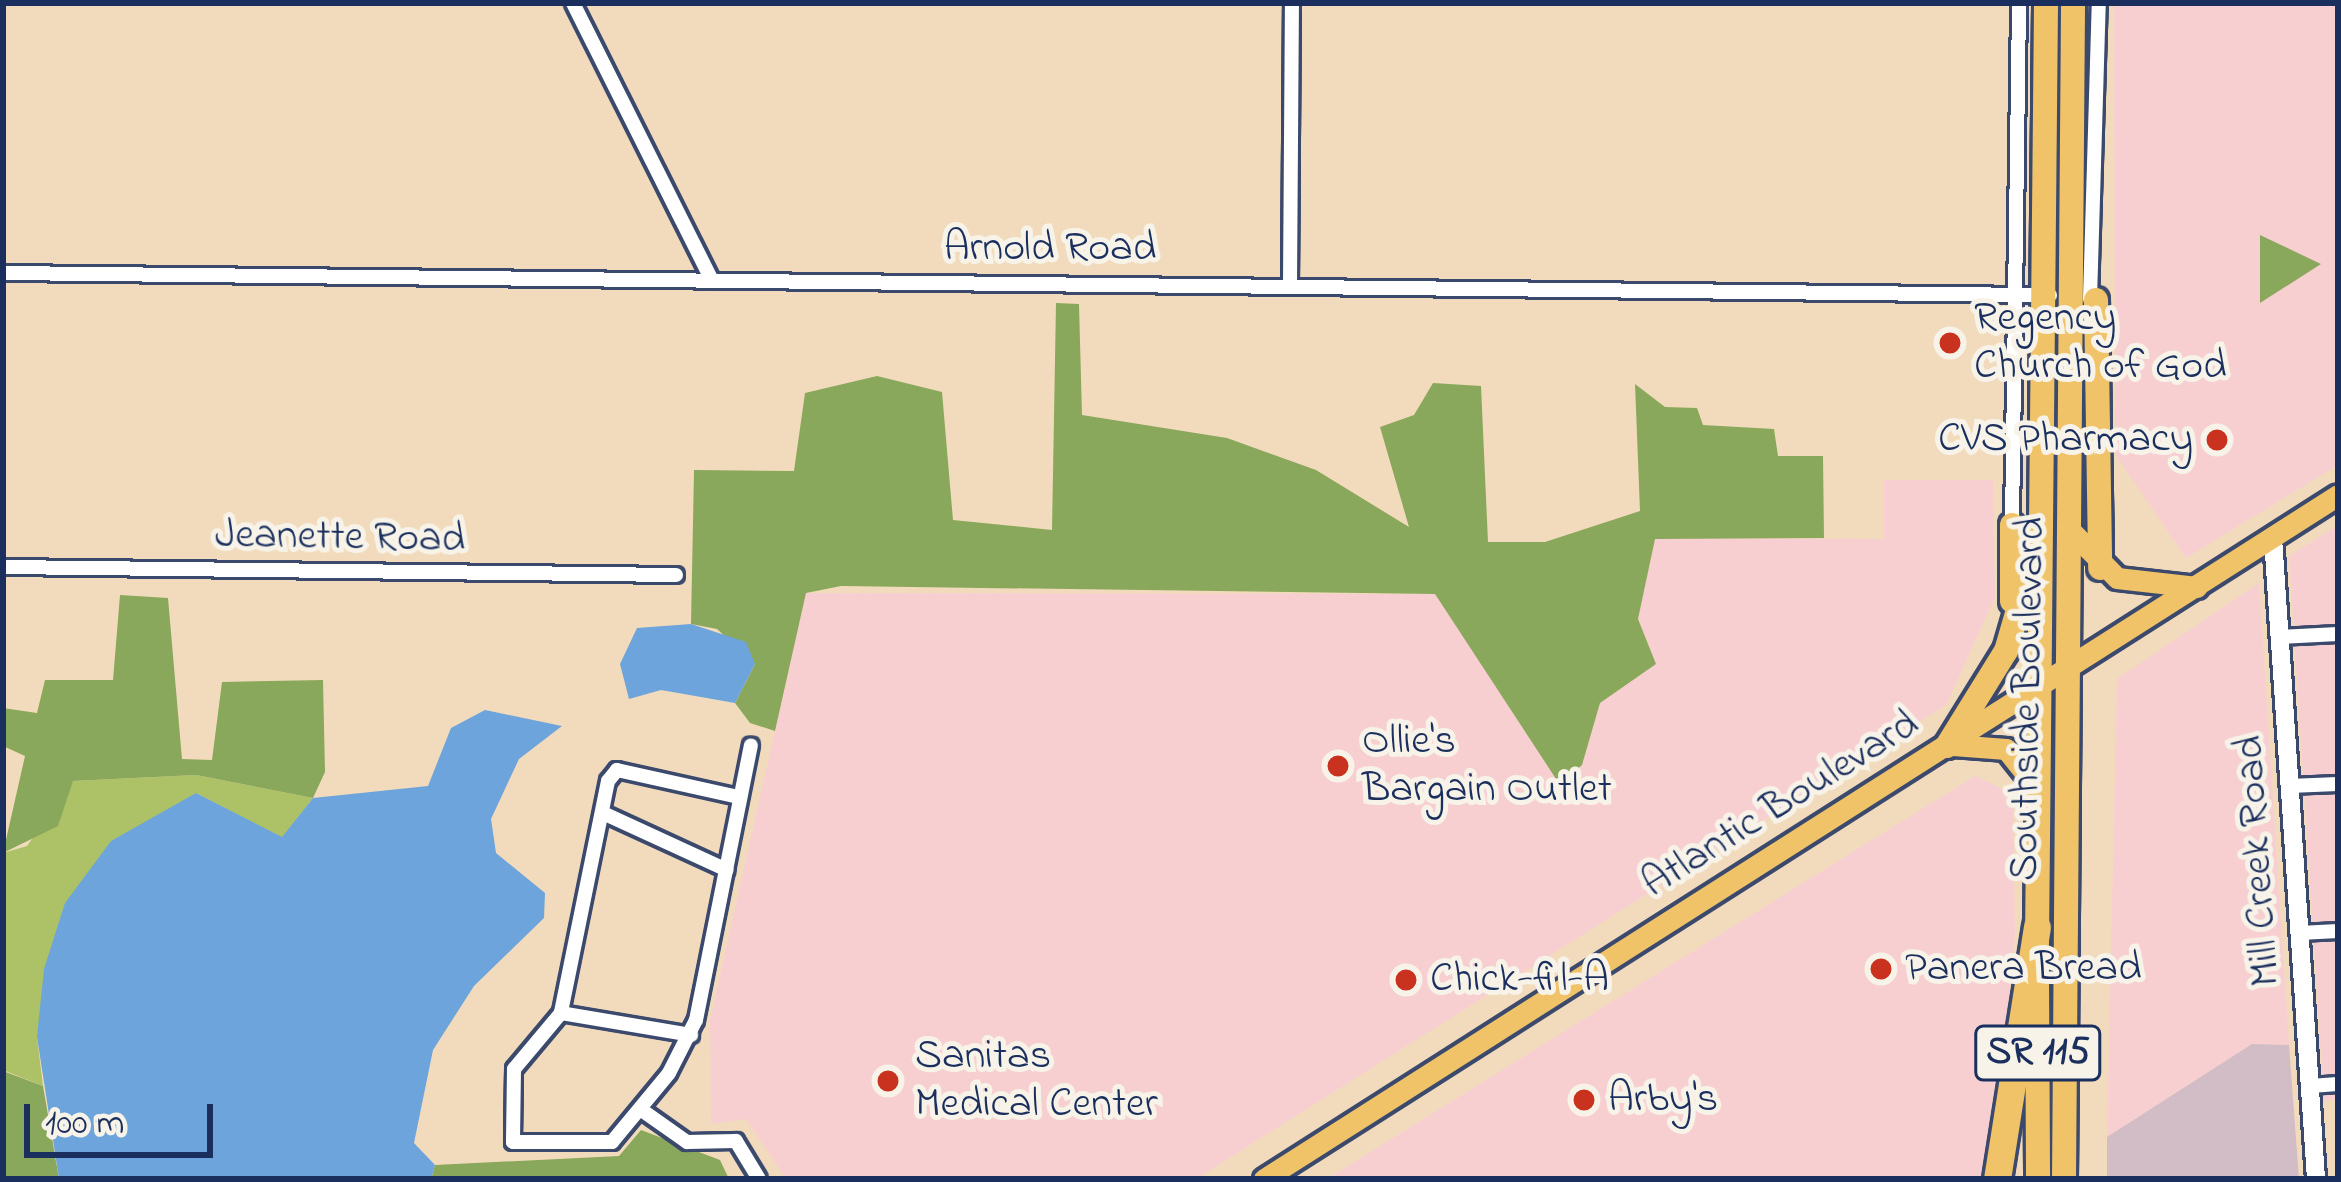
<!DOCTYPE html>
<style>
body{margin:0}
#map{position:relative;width:2341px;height:1182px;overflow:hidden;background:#f2dbbc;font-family:"Indie Flower",sans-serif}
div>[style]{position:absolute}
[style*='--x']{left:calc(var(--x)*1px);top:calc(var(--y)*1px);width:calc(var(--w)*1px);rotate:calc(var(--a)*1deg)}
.built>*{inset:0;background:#f7cfd1}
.industrial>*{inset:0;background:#d2bdc6}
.green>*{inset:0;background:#adc266}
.forest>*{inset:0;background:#8aa85b}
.water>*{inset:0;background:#6da4db}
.roads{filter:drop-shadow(3px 0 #3b496c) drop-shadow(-3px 0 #3b496c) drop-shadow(0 3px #3b496c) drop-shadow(0 -3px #3b496c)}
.minor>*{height:14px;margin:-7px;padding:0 7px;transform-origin:7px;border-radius:7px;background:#fff}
.tertiary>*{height:18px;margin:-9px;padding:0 9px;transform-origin:9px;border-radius:9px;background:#fff}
.primary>*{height:21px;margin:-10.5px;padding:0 10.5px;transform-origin:10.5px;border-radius:10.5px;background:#f0c369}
.trunk>*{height:24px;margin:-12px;padding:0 12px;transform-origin:12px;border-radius:12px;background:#f0c369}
.motorway>*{height:27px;margin:-13.5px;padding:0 13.5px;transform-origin:13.5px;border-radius:13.5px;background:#f0c369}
.dots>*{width:33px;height:33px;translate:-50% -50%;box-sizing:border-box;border:6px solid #f7f3e8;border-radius:50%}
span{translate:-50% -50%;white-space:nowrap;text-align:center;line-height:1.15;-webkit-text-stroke:10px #f7f3e8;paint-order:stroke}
.shield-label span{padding:3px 9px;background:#f7f3e8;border:3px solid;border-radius:9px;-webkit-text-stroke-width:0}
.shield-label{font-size:39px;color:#1b2f5e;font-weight:700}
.street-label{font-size:42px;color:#1b2f5e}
.poi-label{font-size:42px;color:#1b2f5e}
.left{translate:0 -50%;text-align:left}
.right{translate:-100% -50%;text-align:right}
.frame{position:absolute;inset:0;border:6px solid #1b2f5e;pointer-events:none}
.scale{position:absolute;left:24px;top:1104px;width:189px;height:54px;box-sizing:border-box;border:6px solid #1b2f5e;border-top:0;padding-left:15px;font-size:36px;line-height:42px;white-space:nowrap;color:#1b2f5e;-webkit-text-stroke:9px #f7f3e8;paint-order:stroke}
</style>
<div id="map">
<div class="built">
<i style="clip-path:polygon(2114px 3px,2338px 3px,2338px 465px,2186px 558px,2115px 454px)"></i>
<i style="clip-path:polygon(1884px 480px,1993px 480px,1995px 597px,1946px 705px,1196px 1179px,786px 1179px,746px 1119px,711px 1124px,710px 1020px,806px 593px,1435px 594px,1561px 785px,1582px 765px,1600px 703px,1656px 664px,1638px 619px,1655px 538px,1884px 539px)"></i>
<i style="clip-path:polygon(2338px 525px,2338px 1099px,2324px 1100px,2289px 556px)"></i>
<i style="clip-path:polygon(2259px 583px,2289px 1045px,2252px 1044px,2107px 1137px,2117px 679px)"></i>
<i style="clip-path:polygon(1975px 776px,2013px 794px,2015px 936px,1991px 1179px,1327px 1179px)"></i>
</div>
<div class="industrial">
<i style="clip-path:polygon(2252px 1044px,2289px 1045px,2299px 1179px,2107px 1179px,2107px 1137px)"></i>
</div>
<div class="green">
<i style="clip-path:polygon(196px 775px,313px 798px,282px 838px,196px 793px,37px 1037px,43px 1086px,3px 1070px,3px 853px,27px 846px,73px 781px)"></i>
</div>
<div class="forest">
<i style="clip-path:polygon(2260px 235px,2321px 264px,2260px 303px)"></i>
<i style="clip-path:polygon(1056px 303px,1079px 304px,1082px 415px,1227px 438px,1316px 470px,1409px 527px,1380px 427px,1414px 415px,1433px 383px,1481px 386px,1488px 542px,1545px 542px,1640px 511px,1635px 384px,1665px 407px,1697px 408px,1703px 425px,1774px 429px,1778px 456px,1823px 456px,1824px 538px,1655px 539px,1638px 619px,1656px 664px,1600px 703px,1582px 765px,1560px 785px,1435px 594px,841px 586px,806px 593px,775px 731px,750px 723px,735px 703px,755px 664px,717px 629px,691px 624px,694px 470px,794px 471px,805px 393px,877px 376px,942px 392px,953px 520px,1052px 530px)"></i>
<i style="clip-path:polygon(120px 595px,168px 598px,182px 759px,212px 760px,222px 682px,323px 680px,325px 772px,313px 798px,196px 775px,73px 781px,58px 826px,3px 853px,25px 756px,3px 746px,3px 708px,37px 713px,45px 680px,113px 680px)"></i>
<i style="clip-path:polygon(3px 1071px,43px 1086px,59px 1179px,3px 1179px)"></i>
<i style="clip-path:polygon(641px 1130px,720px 1160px,729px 1179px,431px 1179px,435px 1165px,619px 1156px)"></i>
</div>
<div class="water">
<i style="clip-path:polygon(691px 624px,746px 642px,755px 664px,735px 703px,661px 690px,629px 699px,620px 664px,637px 628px)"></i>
<i style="clip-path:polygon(485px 710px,562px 726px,519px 759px,491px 819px,496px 853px,545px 893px,544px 918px,474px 986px,433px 1050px,414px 1143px,435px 1165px,431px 1179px,59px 1179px,37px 1037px,44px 969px,65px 903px,111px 841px,196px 793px,282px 837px,313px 798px,428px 786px,451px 728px)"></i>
</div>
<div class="roads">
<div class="minor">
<i style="--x:573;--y:3;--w:310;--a:63.4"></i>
<i style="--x:3;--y:273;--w:2047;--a:0.62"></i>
<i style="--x:1290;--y:283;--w:280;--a:-89.6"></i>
<i style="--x:2090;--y:299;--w:296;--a:-88.3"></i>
<i style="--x:2012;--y:525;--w:522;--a:-89.23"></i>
<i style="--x:3;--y:567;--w:673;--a:0.68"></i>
<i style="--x:2279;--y:637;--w:59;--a:-2.9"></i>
<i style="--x:2289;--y:786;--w:49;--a:-2.3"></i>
<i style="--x:734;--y:796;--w:120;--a:-167.5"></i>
<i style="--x:617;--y:770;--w:14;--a:129"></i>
<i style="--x:608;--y:781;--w:237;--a:101.5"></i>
<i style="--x:561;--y:1013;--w:73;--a:130"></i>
<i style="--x:514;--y:1069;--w:73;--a:90.8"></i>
<i style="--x:513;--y:1142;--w:99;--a:0"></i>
<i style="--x:612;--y:1142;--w:89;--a:-50.4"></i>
<i style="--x:669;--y:1073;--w:59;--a:-63"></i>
<i style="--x:696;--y:1020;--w:280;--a:-78.7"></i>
<i style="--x:603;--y:813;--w:136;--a:24.7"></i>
<i style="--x:2300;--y:933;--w:38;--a:-3"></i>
<i style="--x:561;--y:1013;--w:132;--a:9.6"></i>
<i style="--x:2310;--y:1086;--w:28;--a:-4"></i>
<i style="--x:643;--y:1111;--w:54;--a:35.2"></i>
<i style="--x:687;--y:1142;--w:49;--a:-1.2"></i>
<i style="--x:736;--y:1141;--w:44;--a:58.8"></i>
</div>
<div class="tertiary">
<i style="--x:2273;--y:538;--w:642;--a:86.16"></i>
</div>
<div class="primary">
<i style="--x:2070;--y:530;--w:67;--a:45.6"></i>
<i style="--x:2117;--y:578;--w:80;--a:6.5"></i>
<i style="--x:1953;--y:745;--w:53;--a:4.3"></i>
<i style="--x:2006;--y:749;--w:51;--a:51.3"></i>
<i style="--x:1264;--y:1179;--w:1273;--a:-32.49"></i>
</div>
<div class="trunk">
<i style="--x:2096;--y:300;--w:268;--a:89.1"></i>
<i style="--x:2012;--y:601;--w:76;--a:-90"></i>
<i style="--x:1947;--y:746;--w:112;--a:-58.2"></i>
<i style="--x:2006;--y:651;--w:90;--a:-73.8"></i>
<i style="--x:2037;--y:943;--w:940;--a:-89.45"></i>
<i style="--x:2037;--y:977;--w:202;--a:89.7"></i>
<i style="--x:2064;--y:1179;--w:1176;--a:-89.56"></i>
</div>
<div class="motorway">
<i style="--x:1997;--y:1179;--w:255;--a:-81"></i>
</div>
</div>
<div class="dots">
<i style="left:1950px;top:343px;background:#c8321e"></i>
<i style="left:2217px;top:440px;background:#c8321e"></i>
<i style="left:1338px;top:766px;background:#c8321e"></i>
<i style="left:1881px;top:969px;background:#c8321e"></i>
<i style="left:1406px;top:980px;background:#c8321e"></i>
<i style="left:888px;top:1081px;background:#c8321e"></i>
<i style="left:1584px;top:1100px;background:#c8321e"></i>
</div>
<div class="shield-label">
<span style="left:2038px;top:1053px">SR 115</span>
</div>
<div class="street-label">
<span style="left:1050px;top:249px">Arnold Road</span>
<span style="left:340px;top:538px;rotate:1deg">Jeanette Road</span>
<span style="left:2029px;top:699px;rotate:-89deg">Southside Boulevard</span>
<span style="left:1781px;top:805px;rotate:-32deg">Atlantic Boulevard</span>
<span style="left:2259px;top:861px;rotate:-94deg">Mill Creek Road</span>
</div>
<div class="poi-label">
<span class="left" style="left:1974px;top:343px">Regency<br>Church of God</span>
<span class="right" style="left:2193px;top:440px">CVS Pharmacy</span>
<span class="left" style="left:1362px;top:766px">Ollie's<br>Bargain Outlet</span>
<span class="left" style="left:1905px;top:969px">Panera Bread</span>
<span class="left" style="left:1430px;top:980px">Chick-fil-A</span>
<span class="left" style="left:915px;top:1081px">Sanitas<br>Medical Center</span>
<span class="left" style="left:1608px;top:1100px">Arby's</span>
</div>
<div class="frame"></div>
<div class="scale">100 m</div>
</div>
